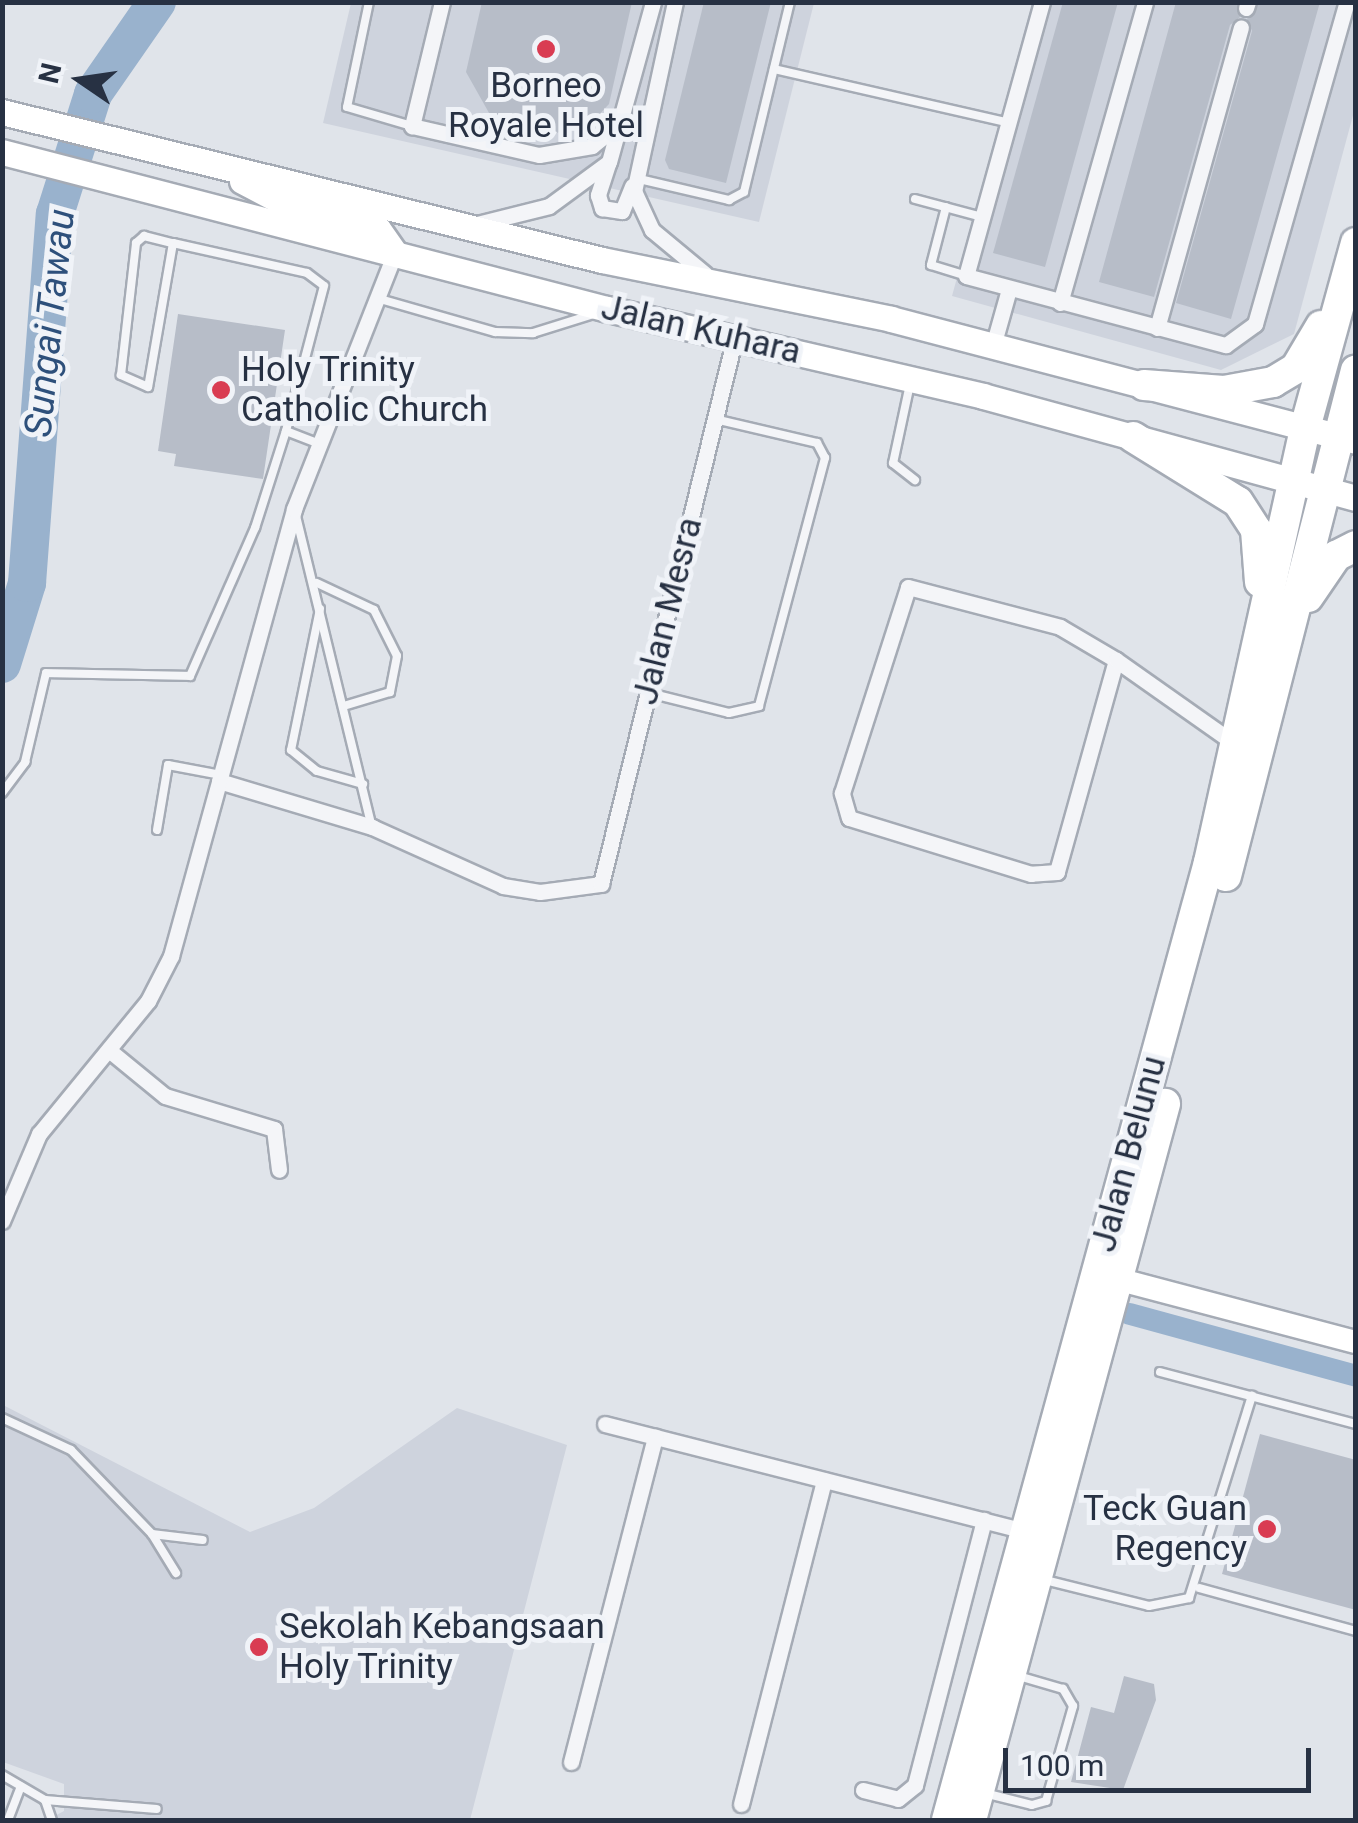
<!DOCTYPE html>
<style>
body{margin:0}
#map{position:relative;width:1358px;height:1823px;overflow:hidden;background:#e0e4ea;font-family:Roboto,sans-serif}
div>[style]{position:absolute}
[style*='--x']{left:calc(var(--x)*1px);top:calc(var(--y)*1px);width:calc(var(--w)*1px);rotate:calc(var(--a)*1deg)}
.built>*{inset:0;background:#ced3dd}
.canal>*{height:22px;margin:-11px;padding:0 11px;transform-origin:11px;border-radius:11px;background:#99b2cd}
.river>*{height:38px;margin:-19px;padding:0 19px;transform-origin:19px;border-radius:19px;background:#99b2cd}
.building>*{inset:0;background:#b7bdc8}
.roads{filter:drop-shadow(2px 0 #a5abb5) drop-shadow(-2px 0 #a5abb5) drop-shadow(0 2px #a5abb5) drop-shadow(0 -2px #a5abb5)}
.lane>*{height:8px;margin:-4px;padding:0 4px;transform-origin:4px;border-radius:4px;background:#f4f5f8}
.street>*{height:15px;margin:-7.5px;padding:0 7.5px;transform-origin:7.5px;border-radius:7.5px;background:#f4f5f8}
.secondary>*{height:22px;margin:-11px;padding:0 11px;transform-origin:11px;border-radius:11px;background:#fff}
.primary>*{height:25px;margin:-12.5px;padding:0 12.5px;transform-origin:12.5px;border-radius:12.5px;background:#fff}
.highway>*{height:30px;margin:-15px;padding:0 15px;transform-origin:15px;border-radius:15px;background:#fff}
.dots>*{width:28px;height:28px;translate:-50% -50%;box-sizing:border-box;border:5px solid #f0f3f8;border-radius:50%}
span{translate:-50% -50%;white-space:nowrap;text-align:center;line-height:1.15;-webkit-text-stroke:10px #f0f3f8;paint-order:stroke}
.poi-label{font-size:35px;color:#273143}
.left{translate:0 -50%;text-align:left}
.right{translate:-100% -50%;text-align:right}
.street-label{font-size:35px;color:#273143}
.water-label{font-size:38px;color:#2e507b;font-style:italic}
.frame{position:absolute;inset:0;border:5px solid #273143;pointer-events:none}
.north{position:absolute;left:30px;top:30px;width:100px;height:100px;-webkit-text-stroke:8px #f0f3f8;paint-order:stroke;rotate:283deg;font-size:28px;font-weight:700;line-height:40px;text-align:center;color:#273143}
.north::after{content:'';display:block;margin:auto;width:35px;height:45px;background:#273143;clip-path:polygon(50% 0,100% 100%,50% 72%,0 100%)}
.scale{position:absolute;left:1003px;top:1748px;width:308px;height:45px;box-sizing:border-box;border:5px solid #273143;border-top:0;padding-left:12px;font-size:30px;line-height:35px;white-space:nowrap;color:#273143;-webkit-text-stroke:8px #f0f3f8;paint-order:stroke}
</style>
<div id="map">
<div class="built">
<i style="clip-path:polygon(351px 3px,814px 3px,759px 222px,323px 123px)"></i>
<i style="clip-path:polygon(1032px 3px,1355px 3px,1355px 108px,1294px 334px,1221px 370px,952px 296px)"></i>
<i style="clip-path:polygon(3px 1405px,250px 1532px,314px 1508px,457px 1408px,567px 1445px,470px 1820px,47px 1820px,64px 1811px,64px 1784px,3px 1762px)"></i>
</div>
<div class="canal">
<i style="--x:1130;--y:1314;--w:234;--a:15.3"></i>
</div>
<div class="river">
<i style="--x:2;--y:664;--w:85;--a:-72.8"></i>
<i style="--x:27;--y:583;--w:370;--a:-85.7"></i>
<i style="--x:55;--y:214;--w:126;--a:-72.4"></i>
<i style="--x:93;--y:94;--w:112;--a:-55.2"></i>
</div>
<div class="building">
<i style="clip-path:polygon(482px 2px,632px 2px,609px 104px,595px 119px,543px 138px,493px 120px,466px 72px)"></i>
<i style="clip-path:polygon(704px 2px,771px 2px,726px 183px,669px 169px,665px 160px)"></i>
<i style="clip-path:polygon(1063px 2px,1118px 2px,1045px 267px,993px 253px)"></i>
<i style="clip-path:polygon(1176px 2px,1236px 2px,1240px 17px,1230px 25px,1154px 297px,1099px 282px)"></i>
<i style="clip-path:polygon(1259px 2px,1320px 2px,1231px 319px,1176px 303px,1252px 31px,1247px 19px)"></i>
<i style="clip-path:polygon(178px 314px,285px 330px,263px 479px,174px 466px,176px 454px,158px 451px)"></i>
<i style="clip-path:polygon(1260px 1434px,1356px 1460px,1356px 1610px,1222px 1574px)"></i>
<i style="clip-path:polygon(1124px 1676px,1154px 1684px,1156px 1700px,1123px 1790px,1071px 1782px,1091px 1707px,1114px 1713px)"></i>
</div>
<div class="roads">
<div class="lane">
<i style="--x:369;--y:2;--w:107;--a:101.8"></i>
<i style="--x:347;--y:107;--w:68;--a:16.3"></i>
<i style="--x:774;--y:69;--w:241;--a:12.9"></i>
<i style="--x:635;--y:178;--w:97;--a:13.2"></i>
<i style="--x:729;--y:200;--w:17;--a:-28"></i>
<i style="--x:744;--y:192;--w:195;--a:-76.4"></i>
<i style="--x:915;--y:199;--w:69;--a:15"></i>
<i style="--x:946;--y:207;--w:60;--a:104.5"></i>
<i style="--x:931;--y:265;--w:37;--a:17"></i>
<i style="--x:144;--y:236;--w:30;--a:14"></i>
<i style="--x:173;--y:243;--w:146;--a:99.8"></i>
<i style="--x:148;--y:387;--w:30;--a:-156"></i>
<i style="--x:121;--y:375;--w:133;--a:-83.5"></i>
<i style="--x:136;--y:243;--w:11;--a:-41"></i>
<i style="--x:173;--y:243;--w:137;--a:12.6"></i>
<i style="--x:307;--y:273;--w:21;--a:37"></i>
<i style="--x:324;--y:286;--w:150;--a:104.7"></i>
<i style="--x:380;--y:299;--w:120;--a:16"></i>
<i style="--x:495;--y:332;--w:38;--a:2"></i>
<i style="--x:533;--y:333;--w:67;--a:-17.4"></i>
<i style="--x:910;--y:384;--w:81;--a:102.1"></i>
<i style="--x:893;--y:463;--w:28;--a:38"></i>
<i style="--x:296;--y:516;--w:320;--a:76.3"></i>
<i style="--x:317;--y:583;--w:63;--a:25.3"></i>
<i style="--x:374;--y:610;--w:51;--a:63.4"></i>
<i style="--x:397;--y:656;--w:37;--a:101"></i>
<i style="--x:390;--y:692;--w:45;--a:163.2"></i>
<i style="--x:320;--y:609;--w:144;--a:101.6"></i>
<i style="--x:291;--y:750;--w:33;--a:39"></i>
<i style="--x:317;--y:771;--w:48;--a:15.8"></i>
<i style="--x:649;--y:693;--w:82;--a:14"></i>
<i style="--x:729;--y:713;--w:31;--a:-13"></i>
<i style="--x:759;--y:706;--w:257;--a:-75.1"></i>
<i style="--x:825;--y:458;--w:17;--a:-118"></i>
<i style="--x:817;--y:443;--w:105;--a:-166.8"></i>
<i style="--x:2;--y:793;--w:39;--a:-53"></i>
<i style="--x:25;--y:762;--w:91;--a:-76.7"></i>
<i style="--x:46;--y:673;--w:144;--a:1.2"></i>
<i style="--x:190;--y:676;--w:162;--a:-66.3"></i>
<i style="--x:255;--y:528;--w:102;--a:-72.3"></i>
<i style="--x:286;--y:431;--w:34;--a:21"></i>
<i style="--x:157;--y:830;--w:66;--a:-80.4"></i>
<i style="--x:168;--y:765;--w:54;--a:10.7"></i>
<i style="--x:1160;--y:1372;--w:203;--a:14.9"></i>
<i style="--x:2;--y:1418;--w:76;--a:24.9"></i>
<i style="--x:71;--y:1450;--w:117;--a:46"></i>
<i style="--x:152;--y:1534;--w:46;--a:58.4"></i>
<i style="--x:152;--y:1534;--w:51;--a:6.7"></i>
<i style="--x:1041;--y:1579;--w:111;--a:14"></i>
<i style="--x:1149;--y:1606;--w:41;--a:-11.3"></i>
<i style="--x:1189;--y:1598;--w:212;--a:-72.7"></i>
<i style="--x:1199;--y:1588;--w:163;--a:15.3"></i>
<i style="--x:2;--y:1775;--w:50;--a:30.2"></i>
<i style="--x:45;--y:1800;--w:21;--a:71"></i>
<i style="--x:984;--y:1793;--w:49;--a:14"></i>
<i style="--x:1032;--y:1805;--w:15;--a:-16"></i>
<i style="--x:1046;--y:1801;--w:99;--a:-74.1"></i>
<i style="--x:1073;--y:1706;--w:20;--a:-120"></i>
<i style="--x:1063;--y:1689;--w:50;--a:-163.7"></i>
<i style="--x:45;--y:1800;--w:112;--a:4.6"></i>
<i style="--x:8;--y:1820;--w:36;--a:-69"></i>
</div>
<div class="street">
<i style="--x:442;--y:2;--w:128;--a:103.6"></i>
<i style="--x:412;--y:126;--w:130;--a:12.9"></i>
<i style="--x:539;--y:155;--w:54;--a:-9.6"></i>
<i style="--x:592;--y:146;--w:40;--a:-39"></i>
<i style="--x:675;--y:2;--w:193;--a:102.2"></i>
<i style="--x:634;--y:191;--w:43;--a:65.2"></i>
<i style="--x:652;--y:230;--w:69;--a:39.7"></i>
<i style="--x:1042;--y:2;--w:284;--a:105.5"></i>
<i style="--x:966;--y:276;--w:269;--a:14.9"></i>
<i style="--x:1226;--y:345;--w:36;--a:-36"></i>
<i style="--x:1255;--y:324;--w:335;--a:-74.1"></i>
<i style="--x:1246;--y:8;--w:6;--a:-72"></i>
<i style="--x:608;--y:164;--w:33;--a:108"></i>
<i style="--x:598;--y:195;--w:14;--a:73"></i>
<i style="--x:602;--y:208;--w:20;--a:9"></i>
<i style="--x:622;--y:211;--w:27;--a:-68"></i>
<i style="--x:477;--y:224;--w:74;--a:-14"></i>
<i style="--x:549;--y:206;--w:74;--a:-36.3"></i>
<i style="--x:609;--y:162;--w:166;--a:-74.6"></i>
<i style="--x:1060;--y:303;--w:313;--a:-74.2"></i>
<i style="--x:1157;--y:328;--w:312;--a:-74.4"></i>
<i style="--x:993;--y:346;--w:59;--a:-74.3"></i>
<i style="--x:1116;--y:660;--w:220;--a:105.6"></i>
<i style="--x:1057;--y:872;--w:26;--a:176"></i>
<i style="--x:1031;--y:874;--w:190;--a:-162.9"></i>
<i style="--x:849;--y:818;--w:26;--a:-106"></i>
<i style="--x:842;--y:793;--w:216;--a:-72.2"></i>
<i style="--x:908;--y:587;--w:157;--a:14.7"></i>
<i style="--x:1060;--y:627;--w:65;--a:30.5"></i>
<i style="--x:1116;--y:660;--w:146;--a:35.2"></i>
<i style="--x:219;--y:781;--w:160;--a:16.7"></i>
<i style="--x:372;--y:827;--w:144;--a:24.2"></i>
<i style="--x:503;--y:886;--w:37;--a:9"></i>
<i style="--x:540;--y:892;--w:62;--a:-7.5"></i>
<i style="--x:601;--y:884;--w:563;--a:-76.24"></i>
<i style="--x:110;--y:1051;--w:71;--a:39.3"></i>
<i style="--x:165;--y:1096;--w:114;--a:16.8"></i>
<i style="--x:274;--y:1129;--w:41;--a:83"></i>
<i style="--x:2;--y:1221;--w:95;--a:-67"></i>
<i style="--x:39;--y:1134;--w:172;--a:-50.7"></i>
<i style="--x:148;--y:1001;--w:51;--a:-62.9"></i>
<i style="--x:171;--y:956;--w:464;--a:-74.6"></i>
<i style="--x:294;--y:509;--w:275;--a:-68.5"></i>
<i style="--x:605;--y:1424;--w:434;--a:14.3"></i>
<i style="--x:571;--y:1762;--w:336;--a:-75.5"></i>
<i style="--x:863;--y:1790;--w:36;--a:14"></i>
<i style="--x:898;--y:1799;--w:22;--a:-39"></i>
<i style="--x:915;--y:1785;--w:274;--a:-75.4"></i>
<i style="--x:741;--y:1804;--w:334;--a:-75.6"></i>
</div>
<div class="secondary">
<i style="--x:1117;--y:1279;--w:247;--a:14.8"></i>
</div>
<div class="primary">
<i style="--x:2;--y:112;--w:618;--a:13.86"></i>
<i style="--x:602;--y:260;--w:295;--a:11.5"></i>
<i style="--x:891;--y:319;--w:481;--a:14.7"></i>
<i style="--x:2;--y:152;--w:625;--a:14.55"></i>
<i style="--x:607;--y:309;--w:386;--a:13"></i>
<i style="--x:983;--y:396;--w:387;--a:15.3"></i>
<i style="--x:242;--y:181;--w:52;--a:27.6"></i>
<i style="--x:288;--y:205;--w:93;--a:14.9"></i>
<i style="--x:378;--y:229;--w:29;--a:55"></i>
</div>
<div class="highway">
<i style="--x:1144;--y:385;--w:80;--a:4.3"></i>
<i style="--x:1224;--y:391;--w:50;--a:-10.4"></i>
<i style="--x:1273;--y:382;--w:27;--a:-31"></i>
<i style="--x:1296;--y:368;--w:49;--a:-59.2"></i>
<i style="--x:1133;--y:437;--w:123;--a:31.8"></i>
<i style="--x:1238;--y:502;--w:33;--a:57"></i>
<i style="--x:1256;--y:530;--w:52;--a:85.6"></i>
<i style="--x:1308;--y:597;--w:50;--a:-55.7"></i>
<i style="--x:1336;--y:556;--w:22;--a:-27"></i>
<i style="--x:1226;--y:876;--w:522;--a:-75.59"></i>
<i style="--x:947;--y:1820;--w:993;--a:-74.7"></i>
<i style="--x:1209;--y:862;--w:444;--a:-77.5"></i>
<i style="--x:1305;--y:428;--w:192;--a:-74.6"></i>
<i style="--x:971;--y:1820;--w:742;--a:-74.84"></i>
</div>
</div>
<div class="dots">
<i style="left:546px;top:49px;background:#d93c52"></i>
<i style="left:221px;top:390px;background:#d93c52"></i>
<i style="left:1267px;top:1529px;background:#d93c52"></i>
<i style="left:259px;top:1647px;background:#d93c52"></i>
</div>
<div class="poi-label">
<span style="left:546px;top:106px">Borneo<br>Royale Hotel</span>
<span class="left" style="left:241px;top:390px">Holy Trinity<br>Catholic Church</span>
<span class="right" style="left:1247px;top:1529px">Teck Guan<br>Regency</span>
<span class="left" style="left:279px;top:1647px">Sekolah Kebangsaan<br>Holy Trinity</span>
</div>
<div class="street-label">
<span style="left:701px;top:330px;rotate:13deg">Jalan Kuhara</span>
<span style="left:668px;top:611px;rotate:-76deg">Jalan Mesra</span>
<span style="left:1129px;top:1154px;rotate:-75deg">Jalan Belunu</span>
</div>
<div class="water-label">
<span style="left:50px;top:323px;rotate:-84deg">Sungai Tawau</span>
</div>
<div class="frame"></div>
<div class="north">N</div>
<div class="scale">100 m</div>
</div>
